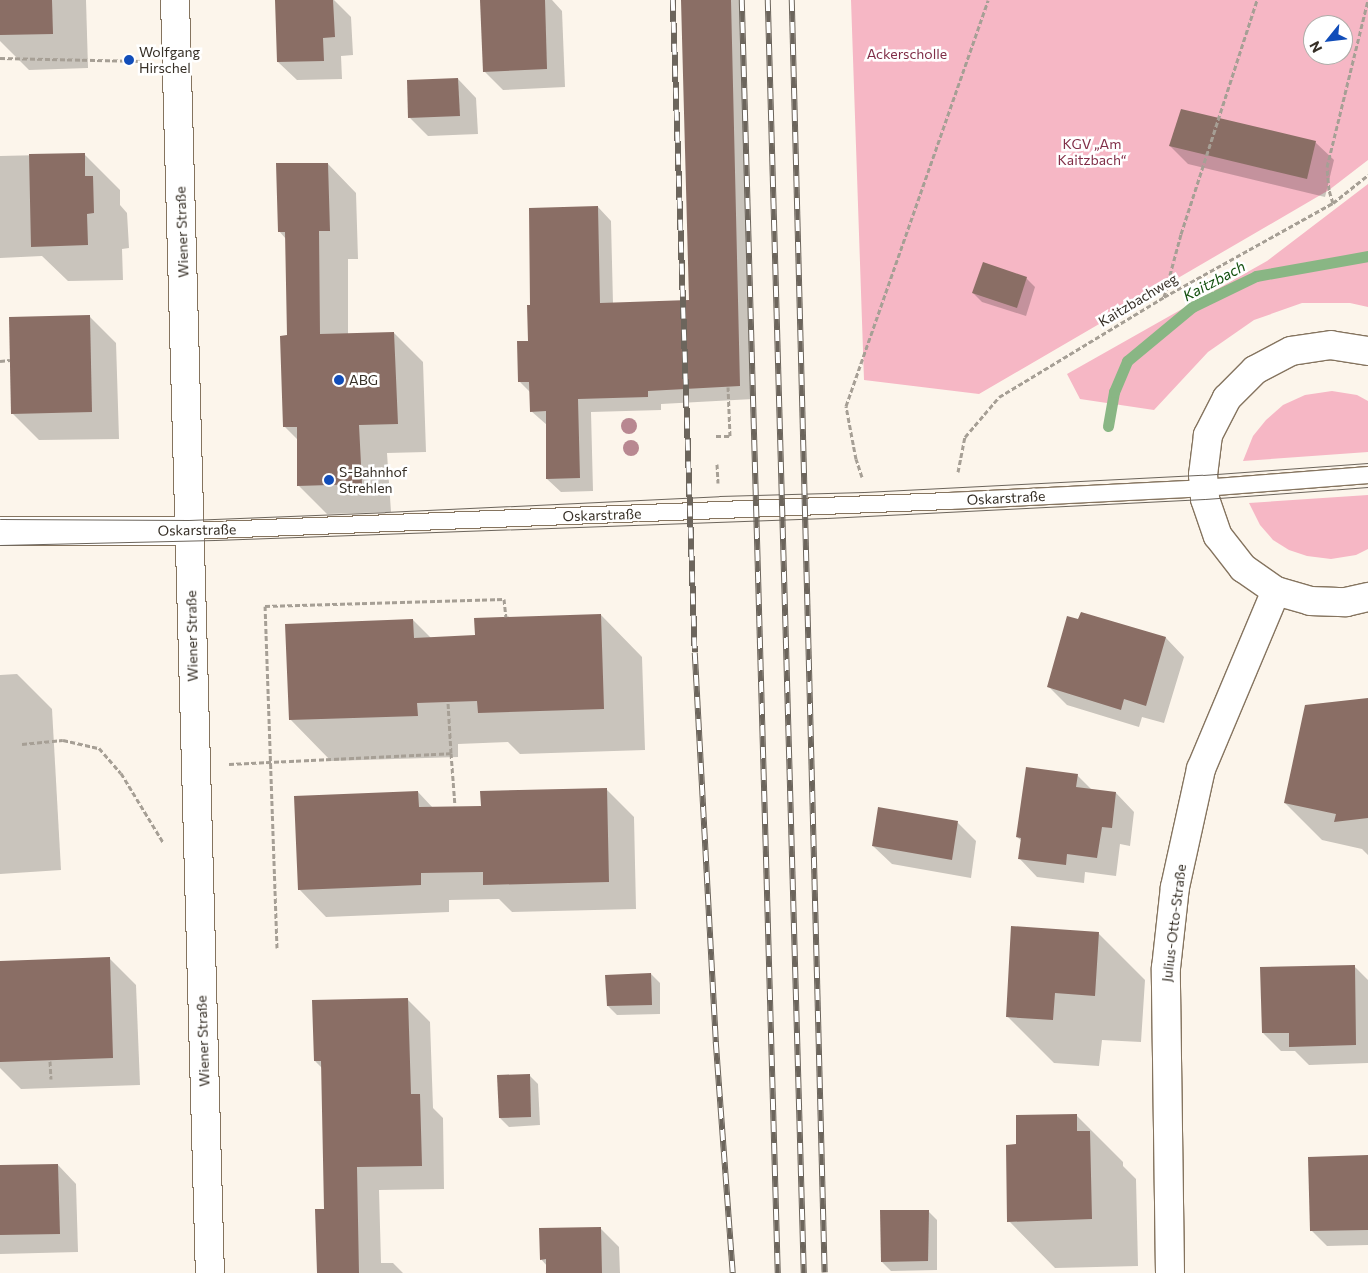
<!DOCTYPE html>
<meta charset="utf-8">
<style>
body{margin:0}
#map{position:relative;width:1368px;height:1273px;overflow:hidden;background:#fcf5eb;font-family:Commissioner,sans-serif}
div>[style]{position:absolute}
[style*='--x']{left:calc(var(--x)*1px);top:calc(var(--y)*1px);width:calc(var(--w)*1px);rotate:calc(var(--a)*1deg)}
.green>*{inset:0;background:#f6b7c5}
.shadow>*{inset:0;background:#0003}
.stream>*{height:11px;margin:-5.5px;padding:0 5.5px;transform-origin:5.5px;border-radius:5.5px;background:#89b684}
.building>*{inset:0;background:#8a6e65}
.path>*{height:3px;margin-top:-1.5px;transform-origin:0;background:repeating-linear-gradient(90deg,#a69f95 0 5px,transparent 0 7.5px)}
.roads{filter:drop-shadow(1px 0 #85745f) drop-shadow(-1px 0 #85745f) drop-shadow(0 1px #85745f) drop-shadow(0 -1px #85745f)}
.service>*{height:16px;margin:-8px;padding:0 8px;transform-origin:8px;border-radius:8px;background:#fff}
.minor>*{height:28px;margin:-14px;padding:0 14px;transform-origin:14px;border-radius:14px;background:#fff}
.tram>*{height:1px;margin:-0.5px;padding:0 0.5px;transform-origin:0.5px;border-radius:0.5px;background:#6c655c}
.rail>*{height:5.5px;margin-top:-2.75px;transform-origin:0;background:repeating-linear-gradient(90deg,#fff 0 11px,#6c655c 0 22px);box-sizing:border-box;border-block:1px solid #6c655c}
.trees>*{width:16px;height:16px;margin:-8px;border-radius:50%;background:#b88891}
.dots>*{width:14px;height:14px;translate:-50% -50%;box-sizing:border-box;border:2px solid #fff;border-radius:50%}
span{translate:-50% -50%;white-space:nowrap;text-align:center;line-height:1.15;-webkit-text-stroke:5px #fff;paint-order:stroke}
.poi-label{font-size:14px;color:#362f26}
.left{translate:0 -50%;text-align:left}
.park-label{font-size:14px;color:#812f48}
.street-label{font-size:14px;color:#362f26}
.water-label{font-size:15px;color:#13510f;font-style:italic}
.north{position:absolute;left:1303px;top:15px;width:50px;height:50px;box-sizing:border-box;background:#fff;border:1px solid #afaca8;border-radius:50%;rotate:241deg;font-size:14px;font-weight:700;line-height:20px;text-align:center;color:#362f26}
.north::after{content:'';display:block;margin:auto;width:18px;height:22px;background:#114db9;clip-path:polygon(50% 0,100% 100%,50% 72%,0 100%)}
</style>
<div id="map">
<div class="green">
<i style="clip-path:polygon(evenodd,851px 0,1368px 0,1368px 160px,1329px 190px,979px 394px,864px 380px,851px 0,1313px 25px,1343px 25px,1343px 55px,1313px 55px,1313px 25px)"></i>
<i style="clip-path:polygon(1368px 184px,1368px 307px,1350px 303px,1302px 303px,1254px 320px,1208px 352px,1154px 410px,1080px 399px,1067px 374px,1267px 261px)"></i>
<i style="clip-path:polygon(1332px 391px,1357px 395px,1368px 401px,1368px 452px,1243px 461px,1253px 436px,1266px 420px,1283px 405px,1305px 395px)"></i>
<i style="clip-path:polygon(1368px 495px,1368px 549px,1356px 555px,1331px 559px,1307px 556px,1289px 550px,1273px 540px,1260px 525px,1249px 503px)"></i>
</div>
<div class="shadow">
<i style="clip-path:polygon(0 0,86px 0,88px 68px,29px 70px,0 41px)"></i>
<i style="clip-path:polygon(276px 0,334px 0,351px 17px,353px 55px,341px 56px,342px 79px,297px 80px,278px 62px)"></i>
<i style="clip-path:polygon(481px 0,552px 0,562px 11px,565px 87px,503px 90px,484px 71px)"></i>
<i style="clip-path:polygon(682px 0,743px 0,753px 399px,661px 404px,661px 410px,591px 412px,593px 491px,561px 492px,547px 479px,547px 425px,531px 411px,530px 392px,520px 382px,529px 342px,532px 306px,598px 207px,611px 221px,613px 304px,690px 302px)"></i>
<i style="clip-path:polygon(458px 79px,476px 98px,478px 134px,428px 136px,410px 118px)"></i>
<i style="clip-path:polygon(1315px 142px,1334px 160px,1325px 197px,1188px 164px,1170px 146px)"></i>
<i style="clip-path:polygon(84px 154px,120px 190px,120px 205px,127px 213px,129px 248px,122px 249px,123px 280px,68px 281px,42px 256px,0 258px,0 156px)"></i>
<i style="clip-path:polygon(328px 164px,356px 193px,358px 259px,348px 259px,348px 334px,394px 333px,423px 362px,426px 452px,387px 453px,391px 512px,327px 514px,298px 485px,298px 440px,285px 427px,288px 336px,286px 239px,279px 231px)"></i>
<i style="clip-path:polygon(1026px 278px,1035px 287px,1026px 316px,982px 302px,973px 293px)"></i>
<i style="clip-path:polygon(89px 316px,116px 343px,119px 439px,39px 440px,12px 413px)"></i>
<i style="clip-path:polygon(1081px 613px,1166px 638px,1184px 657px,1164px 723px,1142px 717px,1139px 727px,1067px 705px,1049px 687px)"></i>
<i style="clip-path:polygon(601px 615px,642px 657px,645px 750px,520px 754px,508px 742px,458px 744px,458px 757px,331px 761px,290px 719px,413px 620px,431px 638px,476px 637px)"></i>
<i style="clip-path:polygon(17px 674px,52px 709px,61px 870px,0 874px,0 675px)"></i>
<i style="clip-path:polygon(1368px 699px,1368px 855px,1362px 849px,1322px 840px,1285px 803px)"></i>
<i style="clip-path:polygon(1077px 775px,1092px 790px,1116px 793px,1134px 812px,1130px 846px,1120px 844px,1116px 876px,1085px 872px,1084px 883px,1037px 877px,1019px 858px,1022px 841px,1017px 837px)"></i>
<i style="clip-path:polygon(606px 789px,634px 817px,636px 909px,512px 912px,499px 899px,449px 900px,449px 912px,326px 917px,299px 889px,418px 792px,433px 808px,482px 807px)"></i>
<i style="clip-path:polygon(958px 823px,976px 841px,971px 878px,892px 864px,873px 846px)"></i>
<i style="clip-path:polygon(1098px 933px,1145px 980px,1141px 1042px,1102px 1040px,1099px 1066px,1054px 1063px,1007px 1016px)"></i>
<i style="clip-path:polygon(109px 958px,136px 985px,140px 1085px,21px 1089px,0 1068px,0 962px)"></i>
<i style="clip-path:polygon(1354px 966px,1368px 980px,1368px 1063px,1309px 1065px,1295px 1051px,1281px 1051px,1263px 1033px)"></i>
<i style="clip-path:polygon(651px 974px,660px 983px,660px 1014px,617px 1015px,608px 1006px)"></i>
<i style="clip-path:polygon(407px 999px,430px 1022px,433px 1108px,443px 1118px,444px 1189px,379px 1190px,381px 1263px,393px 1263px,403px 1273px,318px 1273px,326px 1210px,322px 1068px,315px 1061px)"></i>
<i style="clip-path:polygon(529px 1075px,538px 1084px,540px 1125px,509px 1127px,500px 1118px)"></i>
<i style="clip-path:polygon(1076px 1115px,1123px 1162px,1123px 1166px,1136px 1179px,1138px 1266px,1055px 1268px,1009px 1221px,1018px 1146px)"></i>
<i style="clip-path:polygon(1368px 1156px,1368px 1245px,1327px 1246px,1312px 1231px)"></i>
<i style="clip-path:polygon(58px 1165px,76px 1184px,78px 1252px,0 1254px,0 1167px)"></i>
<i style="clip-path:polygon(928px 1211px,937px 1220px,937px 1270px,891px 1271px,882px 1262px)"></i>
<i style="clip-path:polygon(601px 1229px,619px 1247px,620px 1273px,548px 1273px,547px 1266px,541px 1259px)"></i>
</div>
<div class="stream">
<i style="--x:1108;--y:426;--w:35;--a:-80"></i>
<i style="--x:1114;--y:392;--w:34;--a:-67"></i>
<i style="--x:1127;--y:361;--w:85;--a:-39.7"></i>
<i style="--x:1192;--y:307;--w:71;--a:-25.8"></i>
<i style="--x:1256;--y:276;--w:114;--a:-10.1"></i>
</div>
<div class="building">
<i style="clip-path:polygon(0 0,52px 0,53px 34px,0 35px)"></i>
<i style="clip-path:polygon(275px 0,333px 0,335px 37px,323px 38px,324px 61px,277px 62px)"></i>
<i style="clip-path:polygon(480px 0,545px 0,547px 69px,483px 72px)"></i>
<i style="clip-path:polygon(681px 0,731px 0,740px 386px,648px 391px,648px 397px,578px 399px,580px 478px,546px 479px,546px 411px,530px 412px,529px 382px,518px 382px,517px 341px,528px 341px,527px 305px,530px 305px,529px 208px,598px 206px,600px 303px,689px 300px)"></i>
<i style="clip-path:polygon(458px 78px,460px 116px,408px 118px,407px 80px)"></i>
<i style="clip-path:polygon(1181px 109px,1316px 141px,1307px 179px,1169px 146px)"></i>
<i style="clip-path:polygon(85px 153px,85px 176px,93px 176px,94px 213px,87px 214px,88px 245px,31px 247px,29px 154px)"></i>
<i style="clip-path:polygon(276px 163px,328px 163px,330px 231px,319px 231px,320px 334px,394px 332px,398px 424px,359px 425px,362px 484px,297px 486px,297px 427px,283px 427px,280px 336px,287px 335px,285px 232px,278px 232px)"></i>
<i style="clip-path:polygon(983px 262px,1027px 277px,1017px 308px,972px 293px)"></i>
<i style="clip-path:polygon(90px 315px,92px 412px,11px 414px,9px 317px)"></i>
<i style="clip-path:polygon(1081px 612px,1166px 637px,1146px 706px,1124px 699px,1121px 710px,1047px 687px,1067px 616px,1078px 619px)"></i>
<i style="clip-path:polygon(601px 614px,604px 709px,478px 713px,477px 701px,417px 703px,418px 716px,289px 720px,285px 624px,413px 619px,414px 638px,475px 635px,474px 618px)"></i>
<i style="clip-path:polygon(1368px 698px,1368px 818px,1334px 822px,1336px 814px,1284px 803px,1305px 705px)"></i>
<i style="clip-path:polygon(1026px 767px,1078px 774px,1076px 787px,1116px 792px,1112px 828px,1102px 827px,1097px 858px,1067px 854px,1066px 865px,1018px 859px,1021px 838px,1016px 837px)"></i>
<i style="clip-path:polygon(607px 788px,609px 882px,483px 885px,483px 872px,421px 873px,421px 885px,298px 890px,294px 796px,418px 791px,419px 807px,481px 806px,480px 791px)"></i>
<i style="clip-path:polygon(878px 807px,958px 821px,952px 860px,872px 846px)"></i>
<i style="clip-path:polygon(1011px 926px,1099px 932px,1095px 996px,1055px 993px,1053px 1020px,1006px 1017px)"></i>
<i style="clip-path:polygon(110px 957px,113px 1058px,0 1062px,0 961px)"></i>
<i style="clip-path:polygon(1355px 965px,1356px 1045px,1289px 1047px,1289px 1033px,1262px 1033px,1260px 967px)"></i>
<i style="clip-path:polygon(651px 973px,652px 1005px,607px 1006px,605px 975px)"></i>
<i style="clip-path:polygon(408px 998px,411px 1094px,420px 1094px,422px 1166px,357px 1167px,359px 1273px,317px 1273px,315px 1209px,324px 1209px,321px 1061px,314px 1061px,312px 1000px)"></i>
<i style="clip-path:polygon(530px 1074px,531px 1117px,499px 1118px,497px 1075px)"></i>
<i style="clip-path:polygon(1077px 1114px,1077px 1131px,1090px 1131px,1092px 1219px,1007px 1222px,1006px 1145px,1016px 1144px,1016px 1115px)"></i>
<i style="clip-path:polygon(1368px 1155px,1368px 1230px,1310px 1231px,1308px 1157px)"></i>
<i style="clip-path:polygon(58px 1164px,60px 1234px,0 1235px,0 1165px)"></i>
<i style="clip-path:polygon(880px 1210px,929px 1210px,928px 1261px,881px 1262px)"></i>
<i style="clip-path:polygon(601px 1227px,602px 1273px,546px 1273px,546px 1259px,540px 1260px,539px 1228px)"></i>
</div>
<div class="path">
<i style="--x:0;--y:58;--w:142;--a:1.2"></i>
<i style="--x:1333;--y:203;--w:14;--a:-107"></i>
<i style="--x:1329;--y:190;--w:23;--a:-95"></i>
<i style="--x:1327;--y:167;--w:172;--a:-76.2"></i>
<i style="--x:1164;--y:297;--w:65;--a:-74.9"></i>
<i style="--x:1181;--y:234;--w:246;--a:-72"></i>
<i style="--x:0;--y:361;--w:10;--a:-6"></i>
<i style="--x:716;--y:436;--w:14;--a:0"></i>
<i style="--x:730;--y:436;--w:49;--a:-92.3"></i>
<i style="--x:717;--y:464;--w:19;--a:87"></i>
<i style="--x:958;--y:472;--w:36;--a:-79"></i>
<i style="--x:965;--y:437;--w:52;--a:-49.6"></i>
<i style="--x:999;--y:397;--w:193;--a:-31.2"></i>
<i style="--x:1164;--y:297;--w:193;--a:-29.1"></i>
<i style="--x:1333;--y:203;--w:45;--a:-38.7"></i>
<i style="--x:862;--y:477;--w:19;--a:-108"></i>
<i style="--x:856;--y:459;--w:54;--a:-100.7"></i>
<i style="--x:846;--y:406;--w:430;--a:-70.7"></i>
<i style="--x:22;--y:744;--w:41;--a:-5.6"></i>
<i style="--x:63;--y:740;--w:37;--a:13"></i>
<i style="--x:99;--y:748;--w:33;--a:49"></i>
<i style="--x:121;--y:773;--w:81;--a:58.7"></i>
<i style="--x:451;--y:753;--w:53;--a:85.7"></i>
<i style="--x:229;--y:764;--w:222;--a:-2.8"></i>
<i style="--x:451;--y:753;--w:51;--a:-93.4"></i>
<i style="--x:277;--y:948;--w:342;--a:-92"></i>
<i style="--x:265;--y:606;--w:239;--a:-1.7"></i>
<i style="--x:504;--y:599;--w:18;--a:84"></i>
<i style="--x:50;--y:1061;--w:18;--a:87"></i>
</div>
<div class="roads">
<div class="service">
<i style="--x:189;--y:531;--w:761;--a:-2.26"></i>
<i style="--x:949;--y:501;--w:254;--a:-2.9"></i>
<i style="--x:1203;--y:488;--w:166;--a:-4.5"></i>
</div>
<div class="minor">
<i style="--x:175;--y:0;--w:1273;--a:88.43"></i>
<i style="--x:1368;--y:351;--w:37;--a:-171"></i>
<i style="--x:1331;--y:345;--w:40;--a:171.5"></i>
<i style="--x:1291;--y:351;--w:41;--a:152.2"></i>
<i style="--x:1255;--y:370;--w:40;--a:135"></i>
<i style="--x:1227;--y:398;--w:42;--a:117.2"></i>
<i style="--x:1208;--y:435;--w:40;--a:97.1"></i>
<i style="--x:1203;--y:475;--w:24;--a:85"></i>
<i style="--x:1205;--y:499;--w:39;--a:71"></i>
<i style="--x:1218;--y:536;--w:41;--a:52"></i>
<i style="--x:1243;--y:568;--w:40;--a:34.9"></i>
<i style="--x:1276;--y:591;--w:35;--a:16"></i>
<i style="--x:1310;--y:601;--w:36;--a:2"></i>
<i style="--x:1346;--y:602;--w:23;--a:-13"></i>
<i style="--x:0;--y:531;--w:189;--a:0"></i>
<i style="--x:1170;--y:1273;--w:305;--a:-90.8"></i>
<i style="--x:1166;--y:968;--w:81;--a:-83.7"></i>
<i style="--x:1175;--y:887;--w:121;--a:-77.6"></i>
<i style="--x:1201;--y:769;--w:193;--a:-67.2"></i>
</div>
</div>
<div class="tram">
<i style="--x:0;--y:519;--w:189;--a:0.3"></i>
<i style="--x:189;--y:520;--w:196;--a:-2.3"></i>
<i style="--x:385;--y:512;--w:334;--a:-2.7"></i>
<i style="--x:719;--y:496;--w:145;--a:-1.6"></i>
<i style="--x:864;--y:492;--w:339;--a:-2.9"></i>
<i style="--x:1203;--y:475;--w:165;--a:-4.2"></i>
<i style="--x:0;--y:545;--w:215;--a:-1.3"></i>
<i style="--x:215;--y:540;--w:612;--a:-2.06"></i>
<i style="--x:827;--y:518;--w:378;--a:-2.9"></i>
<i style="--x:1205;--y:499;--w:163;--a:-4.2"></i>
</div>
<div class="rail">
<i style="--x:673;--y:0;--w:653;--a:88.07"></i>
<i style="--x:695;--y:653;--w:390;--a:86.9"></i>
<i style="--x:716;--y:1042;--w:232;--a:85.8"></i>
<i style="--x:742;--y:0;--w:1274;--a:88.38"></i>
<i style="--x:768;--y:0;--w:1274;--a:88.38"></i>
<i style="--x:792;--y:0;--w:1273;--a:88.52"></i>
</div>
<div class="trees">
<i style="left:629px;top:426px"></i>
<i style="left:631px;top:448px"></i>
</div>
<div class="dots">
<i style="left:129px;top:60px;background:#114db9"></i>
<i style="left:339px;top:380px;background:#114db9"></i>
<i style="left:329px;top:480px;background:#114db9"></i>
</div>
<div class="poi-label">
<span class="left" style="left:139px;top:60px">Wolfgang<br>Hirschel</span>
<span class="left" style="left:349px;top:380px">ABG</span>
<span class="left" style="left:339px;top:480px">S-Bahnhof<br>Strehlen</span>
</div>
<div class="park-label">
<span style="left:907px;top:54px">Ackerscholle</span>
<span style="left:1092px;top:152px">KGV „Am<br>Kaitzbach“</span>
</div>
<div class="street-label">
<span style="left:182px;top:232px;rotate:-92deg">Wiener Straße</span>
<span style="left:1138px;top:300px;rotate:-31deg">Kaitzbachweg</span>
<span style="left:1006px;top:498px;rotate:-3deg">Oskarstraße</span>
<span style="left:602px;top:515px;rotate:-2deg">Oskarstraße</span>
<span style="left:197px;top:530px;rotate:-1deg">Oskarstraße</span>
<span style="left:192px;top:636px;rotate:-91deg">Wiener Straße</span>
<span style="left:1174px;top:923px;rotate:-83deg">Julius-Otto-Straße</span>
<span style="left:203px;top:1041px;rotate:-92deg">Wiener Straße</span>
</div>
<div class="water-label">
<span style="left:1214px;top:281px;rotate:-28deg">Kaitzbach</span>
</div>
<div class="north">N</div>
</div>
